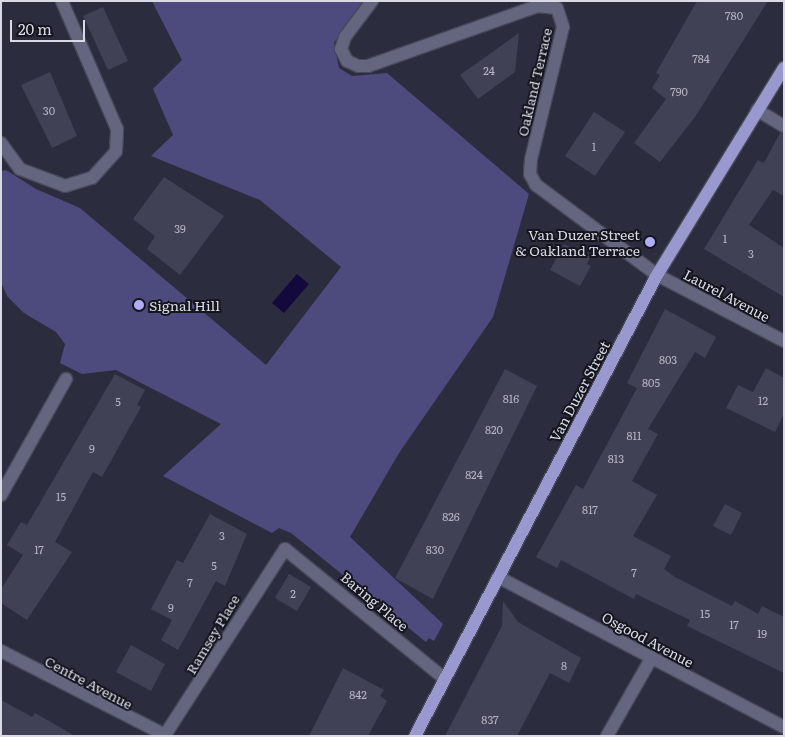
<!DOCTYPE html>
<style>
body{margin:0}
#map{position:relative;width:785px;height:737px;overflow:hidden;background:#2c2c3f;font-family:Literata,serif}
div>[style]{position:absolute}
[style*='--x']{left:calc(var(--x)*1px);top:calc(var(--y)*1px);width:calc(var(--w)*1px);rotate:calc(var(--a)*1deg)}
.green>*{inset:0;background:#4d4b7e}
.water>*{inset:0;background:#14093d}
.building>*{inset:0;background:#404155}
.roads{filter:drop-shadow(1px 0 #48485a) drop-shadow(-1px 0 #48485a) drop-shadow(0 1px #48485a) drop-shadow(0 -1px #48485a)}
.minor>*{height:12px;margin:-6px;padding:0 6px;transform-origin:6px;border-radius:6px;background:#64657f}
.major>*{height:12px;margin:-6px;padding:0 6px;transform-origin:6px;border-radius:6px;background:#9999cf}
.dots>*{width:14px;height:14px;translate:-50% -50%;box-sizing:border-box;border:2px solid #15151e;border-radius:50%}
span{translate:-50% -50%;white-space:nowrap;text-align:center;line-height:1.15;-webkit-text-stroke:4px #15151e;paint-order:stroke}
.number-label{font-size:11px;color:#b4b4c2}
.number-label span{-webkit-text-stroke-width:0}
.street-label{font-size:14px;color:#dadae7}
.poi-label{font-size:14px;color:#dadae7}
.right{translate:-100% -50%;text-align:right}
.left{translate:0 -50%;text-align:left}
.frame{position:absolute;inset:0;border:2px solid #dadae7;pointer-events:none}
.scale{position:absolute;left:10px;top:20px;width:75px;height:22px;box-sizing:border-box;border:2px solid #dadae7;border-top:0;padding-left:6px;font-size:15px;line-height:18px;white-space:nowrap;color:#dadae7;-webkit-text-stroke:4px #15151e;paint-order:stroke}
</style>
<div id="map">
<div class="green">
<i style="clip-path:polygon(152px 1px,364px 1px,334px 43px,339px 68px,352px 76px,387px 73px,529px 194px,493px 317px,399px 453px,350px 537px,443px 624px,434px 641px,429px 638px,426px 642px,291px 533px,279px 528px,272px 533px,163px 476px,221px 424px,116px 370px,82px 374px,60px 363px,65px 344px,56px 332px,24px 313px,7px 296px,1px 282px,1px 171px,6px 170px,36px 189px,80px 208px,266px 365px,341px 267px,260px 200px,151px 156px,173px 135px,153px 89px,182px 60px)"></i>
</div>
<div class="water">
<i style="clip-path:polygon(297px 274px,309px 284px,284px 313px,272px 303px)"></i>
</div>
<div class="building">
<i style="clip-path:polygon(697px 1px,768px 1px,695px 117px,660px 162px,634px 143px,666px 99px,652px 88px,660px 75px,656px 73px)"></i>
<i style="clip-path:polygon(103px 7px,128px 61px,108px 70px,83px 16px)"></i>
<i style="clip-path:polygon(519px 33px,515px 72px,478px 99px,460px 75px)"></i>
<i style="clip-path:polygon(50px 72px,77px 136px,52px 148px,21px 85px)"></i>
<i style="clip-path:polygon(594px 112px,625px 132px,595px 176px,565px 156px)"></i>
<i style="clip-path:polygon(780px 133px,784px 134px,784px 196px,773px 190px,749px 225px,784px 248px,784px 297px,704px 249px,758px 160px,764px 163px)"></i>
<i style="clip-path:polygon(164px 177px,224px 216px,180px 275px,147px 249px,155px 236px,133px 219px)"></i>
<i style="clip-path:polygon(564px 244px,590px 257px,587px 264px,591px 266px,580px 286px,550px 270px)"></i>
<i style="clip-path:polygon(665px 309px,716px 337px,705px 358px,695px 352px,648px 429px,658px 434px,632px 481px,657px 495px,633px 536px,671px 556px,664px 569px,675px 577px,732px 606px,735px 601px,758px 614px,762px 606px,784px 617px,784px 673px,687px 626px,690px 620px,636px 594px,634px 599px,561px 560px,557px 568px,536px 557px,576px 485px,583px 489px,637px 388px,627px 383px)"></i>
<i style="clip-path:polygon(766px 368px,784px 378px,784px 414px,775px 432px,726px 408px,738px 385px,753px 392px)"></i>
<i style="clip-path:polygon(505px 369px,537px 386px,433px 599px,395px 578px)"></i>
<i style="clip-path:polygon(115px 374px,145px 390px,137px 405px,141px 407px,102px 477px,93px 472px,55px 542px,72px 552px,27px 620px,1px 603px,1px 589px,23px 555px,7px 545px,21px 522px,27px 525px)"></i>
<i style="clip-path:polygon(725px 504px,742px 513px,731px 535px,713px 526px)"></i>
<i style="clip-path:polygon(210px 514px,247px 534px,225px 586px,216px 581px,178px 650px,161px 640px,172px 620px,151px 609px,177px 560px,183px 563px)"></i>
<i style="clip-path:polygon(289px 574px,311px 587px,297px 611px,275px 598px)"></i>
<i style="clip-path:polygon(503px 601px,518px 622px,581px 658px,569px 683px,550px 673px,517px 736px,445px 736px,502px 626px)"></i>
<i style="clip-path:polygon(131px 645px,165px 664px,151px 691px,116px 672px)"></i>
<i style="clip-path:polygon(343px 668px,384px 690px,380px 696px,387px 701px,368px 736px,309px 736px)"></i>
<i style="clip-path:polygon(1px 700px,32px 717px,35px 713px,75px 736px,1px 736px)"></i>
</div>
<div class="roads">
<div class="minor">
<i style="--x:372;--y:1;--w:45;--a:126.9"></i>
<i style="--x:345;--y:37;--w:13;--a:108"></i>
<i style="--x:341;--y:49;--w:13;--a:63"></i>
<i style="--x:347;--y:61;--w:12;--a:24"></i>
<i style="--x:358;--y:66;--w:10;--a:0"></i>
<i style="--x:368;--y:66;--w:179;--a:-19.5"></i>
<i style="--x:537;--y:6;--w:20;--a:6"></i>
<i style="--x:557;--y:8;--w:20;--a:72"></i>
<i style="--x:563;--y:27;--w:136;--a:103.6"></i>
<i style="--x:531;--y:159;--w:15;--a:94"></i>
<i style="--x:530;--y:174;--w:13;--a:61"></i>
<i style="--x:536;--y:185;--w:151;--a:36.6"></i>
<i style="--x:657;--y:275;--w:143;--a:27.5"></i>
<i style="--x:757;--y:110;--w:31;--a:31"></i>
<i style="--x:1;--y:143;--w:32;--a:54"></i>
<i style="--x:20;--y:169;--w:48;--a:20.7"></i>
<i style="--x:65;--y:186;--w:28;--a:-17"></i>
<i style="--x:92;--y:178;--w:36;--a:-48"></i>
<i style="--x:116;--y:151;--w:22;--a:-87"></i>
<i style="--x:117;--y:129;--w:139;--a:-113.3"></i>
<i style="--x:1;--y:495;--w:133;--a:-60.7"></i>
<i style="--x:498;--y:577;--w:323;--a:27.7"></i>
<i style="--x:1;--y:651;--w:184;--a:27.1"></i>
<i style="--x:165;--y:735;--w:221;--a:-57.2"></i>
<i style="--x:285;--y:549;--w:206;--a:39.1"></i>
<i style="--x:607;--y:736;--w:91;--a:-60.3"></i>
</div>
<div class="major">
<i style="--x:415;--y:736;--w:521;--a:-62.3"></i>
<i style="--x:657;--y:275;--w:243;--a:-58.5"></i>
</div>
</div>
<div class="dots">
<i style="left:650px;top:242px;background:#afaefa"></i>
<i style="left:139px;top:305px;background:#afaefa"></i>
</div>
<div class="number-label">
<span style="left:734px;top:15px">780</span>
<span style="left:701px;top:58px">784</span>
<span style="left:489px;top:70px">24</span>
<span style="left:679px;top:91px">790</span>
<span style="left:49px;top:110px">30</span>
<span style="left:594px;top:146px">1</span>
<span style="left:180px;top:228px">39</span>
<span style="left:725px;top:238px">1</span>
<span style="left:751px;top:253px">3</span>
<span style="left:668px;top:359px">803</span>
<span style="left:651px;top:382px">805</span>
<span style="left:511px;top:398px">816</span>
<span style="left:763px;top:400px">12</span>
<span style="left:118px;top:401px">5</span>
<span style="left:494px;top:429px">820</span>
<span style="left:634px;top:435px">811</span>
<span style="left:92px;top:448px">9</span>
<span style="left:616px;top:458px">813</span>
<span style="left:474px;top:474px">824</span>
<span style="left:61px;top:496px">15</span>
<span style="left:590px;top:509px">817</span>
<span style="left:451px;top:516px">826</span>
<span style="left:222px;top:535px">3</span>
<span style="left:39px;top:549px">17</span>
<span style="left:435px;top:549px">830</span>
<span style="left:214px;top:565px">5</span>
<span style="left:634px;top:572px">7</span>
<span style="left:190px;top:582px">7</span>
<span style="left:293px;top:593px">2</span>
<span style="left:171px;top:607px">9</span>
<span style="left:705px;top:613px">15</span>
<span style="left:734px;top:624px">17</span>
<span style="left:762px;top:633px">19</span>
<span style="left:564px;top:665px">8</span>
<span style="left:358px;top:694px">842</span>
<span style="left:490px;top:719px">837</span>
</div>
<div class="street-label">
<span style="left:534px;top:82px;rotate:-77deg">Oakland Terrace</span>
<span style="left:727px;top:295px;rotate:28deg">Laurel Avenue</span>
<span style="left:579px;top:391px;rotate:-62deg">Van Duzer Street</span>
<span style="left:375px;top:601px;rotate:40deg">Baring Place</span>
<span style="left:212px;top:634px;rotate:-59deg">Ramsey Place</span>
<span style="left:648px;top:639px;rotate:28deg">Osgood Avenue</span>
<span style="left:89px;top:682px;rotate:28deg">Centre Avenue</span>
</div>
<div class="poi-label">
<span class="right" style="left:640px;top:242px">Van Duzer Street<br>&amp; Oakland Terrace</span>
<span class="left" style="left:149px;top:305px">Signal Hill</span>
</div>
<div class="frame"></div>
<div class="scale">20 m</div>
</div>
